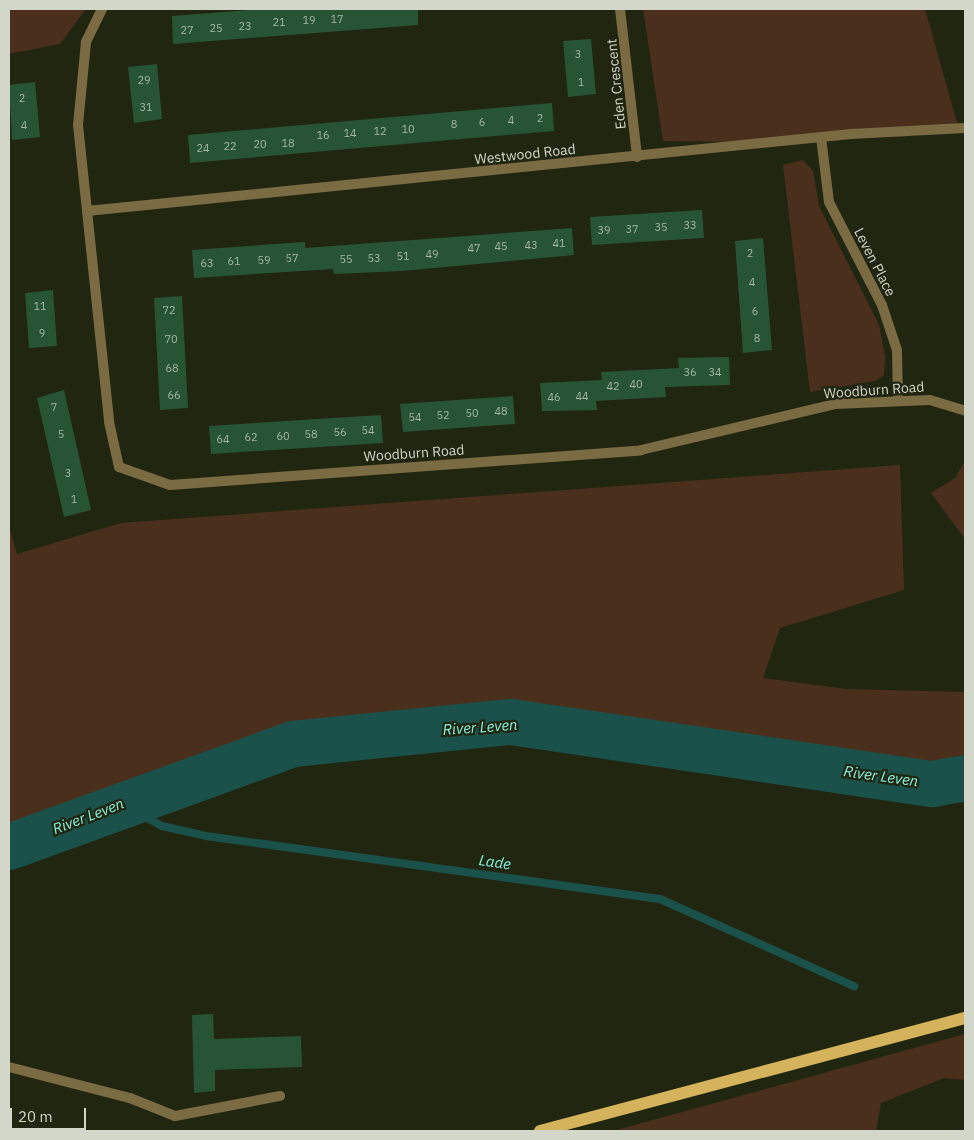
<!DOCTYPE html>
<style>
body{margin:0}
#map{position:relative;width:974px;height:1140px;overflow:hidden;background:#212611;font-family:"IBM Plex Sans",sans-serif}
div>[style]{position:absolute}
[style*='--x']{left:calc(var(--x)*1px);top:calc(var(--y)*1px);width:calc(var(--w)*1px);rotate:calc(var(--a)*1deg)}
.green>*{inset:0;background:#4a301c}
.stream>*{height:8px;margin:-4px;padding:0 4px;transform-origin:4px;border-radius:4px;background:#1a524b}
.river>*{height:46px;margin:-23px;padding:0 23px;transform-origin:23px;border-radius:23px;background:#1a524b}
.building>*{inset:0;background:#275435}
.service>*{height:10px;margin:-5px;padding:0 5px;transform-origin:5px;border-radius:5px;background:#7b6b43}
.minor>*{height:10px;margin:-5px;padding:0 5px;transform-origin:5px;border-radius:5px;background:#7b6b43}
.primary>*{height:12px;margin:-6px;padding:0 6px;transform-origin:6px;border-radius:6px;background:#d5b35c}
span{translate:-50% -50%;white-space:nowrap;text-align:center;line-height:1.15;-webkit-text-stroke:4.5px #212611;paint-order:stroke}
.number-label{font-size:11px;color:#a8b6a4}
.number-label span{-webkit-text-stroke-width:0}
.street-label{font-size:14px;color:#d3d7c9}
.water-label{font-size:15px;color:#84f1e1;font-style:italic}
.frame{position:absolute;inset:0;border:10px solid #d3d7c9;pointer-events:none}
.scale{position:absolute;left:10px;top:1108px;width:76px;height:22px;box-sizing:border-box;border:2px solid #d3d7c9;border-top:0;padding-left:6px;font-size:15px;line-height:18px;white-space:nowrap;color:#d3d7c9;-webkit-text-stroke:4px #212611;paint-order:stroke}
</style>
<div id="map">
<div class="green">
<i style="clip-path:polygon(9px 9px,86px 9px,60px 44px,9px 54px)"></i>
<i style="clip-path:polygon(643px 9px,925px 9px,958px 126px,776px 142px,663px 141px)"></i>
<i style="clip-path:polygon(803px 160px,813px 171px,819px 206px,879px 325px,885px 356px,884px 375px,875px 381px,810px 392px,783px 165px)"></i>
<i style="clip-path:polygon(965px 461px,965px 539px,931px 493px,955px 478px)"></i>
<i style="clip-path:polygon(900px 465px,904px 590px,780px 628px,763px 678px,846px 689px,965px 692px,965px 778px,932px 784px,511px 722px,293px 744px,9px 847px,9px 526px,17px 554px,121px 523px)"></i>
<i style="clip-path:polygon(965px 1034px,965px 1080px,944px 1078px,881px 1103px,876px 1131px,613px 1131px)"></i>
</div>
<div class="stream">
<i style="--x:120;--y:803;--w:48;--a:28.7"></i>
<i style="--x:162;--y:826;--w:45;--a:12.8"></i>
<i style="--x:206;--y:836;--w:458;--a:7.9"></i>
<i style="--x:660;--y:899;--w:213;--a:24.2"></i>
</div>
<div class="river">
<i style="--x:9;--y:847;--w:302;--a:-19.9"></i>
<i style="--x:293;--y:744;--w:219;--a:-5.8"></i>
<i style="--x:511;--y:722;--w:426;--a:8.4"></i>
<i style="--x:932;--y:784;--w:34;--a:-10"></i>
</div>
<div class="building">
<i style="clip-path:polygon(264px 9px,418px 9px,418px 25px,173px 44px,172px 16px)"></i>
<i style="clip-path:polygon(591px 39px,596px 94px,568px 97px,563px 41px)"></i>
<i style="clip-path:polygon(157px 64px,162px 119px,134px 123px,128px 67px)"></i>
<i style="clip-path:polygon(35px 82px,40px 137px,12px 140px,9px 85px)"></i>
<i style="clip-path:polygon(552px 103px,554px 131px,190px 163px,188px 135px)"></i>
<i style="clip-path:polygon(702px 210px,704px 238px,592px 245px,590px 217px)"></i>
<i style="clip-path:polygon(572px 228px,574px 255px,402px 271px,334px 274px,333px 269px,194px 278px,192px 250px,305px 242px,305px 248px)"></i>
<i style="clip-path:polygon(763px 238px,772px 350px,743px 353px,735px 241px)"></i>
<i style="clip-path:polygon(53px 290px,57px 346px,29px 348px,25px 293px)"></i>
<i style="clip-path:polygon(182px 296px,188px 408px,160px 410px,154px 298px)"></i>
<i style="clip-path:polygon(729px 357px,730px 385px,665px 387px,666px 397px,596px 401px,597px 410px,542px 411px,540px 383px,602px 380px,601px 372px,679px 368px,678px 358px)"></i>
<i style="clip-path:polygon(64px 390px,91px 510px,64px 517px,37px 398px)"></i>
<i style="clip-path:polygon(513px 396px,515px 424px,403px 432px,400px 404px)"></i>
<i style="clip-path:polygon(381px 415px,383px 443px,211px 454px,209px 426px)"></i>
<i style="clip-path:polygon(213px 1014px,214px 1039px,301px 1036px,302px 1067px,215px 1070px,215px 1091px,194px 1093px,192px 1015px)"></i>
</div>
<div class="service">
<i style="--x:9;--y:1067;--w:125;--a:14.4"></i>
<i style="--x:130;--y:1098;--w:48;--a:21.8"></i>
<i style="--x:175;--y:1116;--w:107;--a:-10.8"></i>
</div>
<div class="minor">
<i style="--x:102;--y:9;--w:37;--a:116"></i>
<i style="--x:86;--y:42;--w:83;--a:95.5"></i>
<i style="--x:78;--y:125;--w:299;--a:84"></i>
<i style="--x:109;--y:422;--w:46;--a:77.5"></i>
<i style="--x:119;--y:467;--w:54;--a:19.4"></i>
<i style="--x:170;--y:485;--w:472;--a:-4.2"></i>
<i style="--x:641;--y:450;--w:199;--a:-13.3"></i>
<i style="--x:835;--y:404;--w:95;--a:-2.4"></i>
<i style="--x:930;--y:400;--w:37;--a:17"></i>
<i style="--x:620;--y:9;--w:149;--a:83.4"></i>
<i style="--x:821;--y:137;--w:65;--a:83"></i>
<i style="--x:829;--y:202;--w:116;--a:62.8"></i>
<i style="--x:882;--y:305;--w:47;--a:71.6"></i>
<i style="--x:897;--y:350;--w:50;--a:88.9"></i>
<i style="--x:87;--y:211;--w:768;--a:-5.76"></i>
<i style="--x:851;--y:134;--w:114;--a:-3"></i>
</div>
<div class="primary">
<i style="--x:540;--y:1131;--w:440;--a:-14.9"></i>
</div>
<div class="number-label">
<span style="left:337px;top:19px">17</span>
<span style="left:309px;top:20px">19</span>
<span style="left:279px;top:22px">21</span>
<span style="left:245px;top:26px">23</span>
<span style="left:216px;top:28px">25</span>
<span style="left:187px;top:30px">27</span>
<span style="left:578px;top:54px">3</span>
<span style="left:144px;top:80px">29</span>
<span style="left:581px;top:82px">1</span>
<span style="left:22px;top:98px">2</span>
<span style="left:146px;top:107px">31</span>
<span style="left:540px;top:118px">2</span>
<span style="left:511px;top:120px">4</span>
<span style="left:482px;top:122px">6</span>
<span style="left:454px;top:124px">8</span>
<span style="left:24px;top:125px">4</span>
<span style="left:408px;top:129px">10</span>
<span style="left:380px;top:131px">12</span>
<span style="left:350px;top:133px">14</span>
<span style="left:323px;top:135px">16</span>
<span style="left:288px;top:143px">18</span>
<span style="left:260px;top:144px">20</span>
<span style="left:230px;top:146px">22</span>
<span style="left:203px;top:148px">24</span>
<span style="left:690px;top:225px">33</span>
<span style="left:661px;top:227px">35</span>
<span style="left:632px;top:229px">37</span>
<span style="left:604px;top:230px">39</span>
<span style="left:559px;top:243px">41</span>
<span style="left:531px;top:245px">43</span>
<span style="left:501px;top:246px">45</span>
<span style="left:474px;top:248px">47</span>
<span style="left:750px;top:253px">2</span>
<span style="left:432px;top:254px">49</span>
<span style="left:403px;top:256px">51</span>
<span style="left:292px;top:258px">57</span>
<span style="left:374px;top:258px">53</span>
<span style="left:346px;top:259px">55</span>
<span style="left:264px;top:260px">59</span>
<span style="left:234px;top:261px">61</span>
<span style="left:207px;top:263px">63</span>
<span style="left:752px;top:282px">4</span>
<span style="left:40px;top:306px">11</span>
<span style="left:169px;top:310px">72</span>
<span style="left:755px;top:311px">6</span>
<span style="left:42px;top:333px">9</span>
<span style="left:757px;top:338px">8</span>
<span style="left:171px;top:339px">70</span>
<span style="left:172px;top:368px">68</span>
<span style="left:690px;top:372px">36</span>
<span style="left:715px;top:372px">34</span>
<span style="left:636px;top:384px">40</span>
<span style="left:613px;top:386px">42</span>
<span style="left:174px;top:395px">66</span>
<span style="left:582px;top:396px">44</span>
<span style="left:554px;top:397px">46</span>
<span style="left:54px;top:407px">7</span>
<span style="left:501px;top:411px">48</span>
<span style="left:472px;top:413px">50</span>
<span style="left:443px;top:415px">52</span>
<span style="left:415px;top:417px">54</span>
<span style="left:368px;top:430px">54</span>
<span style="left:340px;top:432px">56</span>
<span style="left:61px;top:434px">5</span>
<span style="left:311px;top:434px">58</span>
<span style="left:283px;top:436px">60</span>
<span style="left:251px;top:437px">62</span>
<span style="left:223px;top:439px">64</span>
<span style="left:68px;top:473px">3</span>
<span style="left:74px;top:499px">1</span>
</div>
<div class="street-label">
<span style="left:616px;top:84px;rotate:-96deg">Eden Crescent</span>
<span style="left:525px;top:154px;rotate:-6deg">Westwood Road</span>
<span style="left:875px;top:262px;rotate:63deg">Leven Place</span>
<span style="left:874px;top:390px;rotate:-4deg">Woodburn Road</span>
<span style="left:414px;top:453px;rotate:-4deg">Woodburn Road</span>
</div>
<div class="water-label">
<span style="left:480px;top:727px;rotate:-4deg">River Leven</span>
<span style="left:881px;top:776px;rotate:8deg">River Leven</span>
<span style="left:88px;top:816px;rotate:-21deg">River Leven</span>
<span style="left:495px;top:862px;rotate:8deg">Lade</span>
</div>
<div class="frame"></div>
<div class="scale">20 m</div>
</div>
